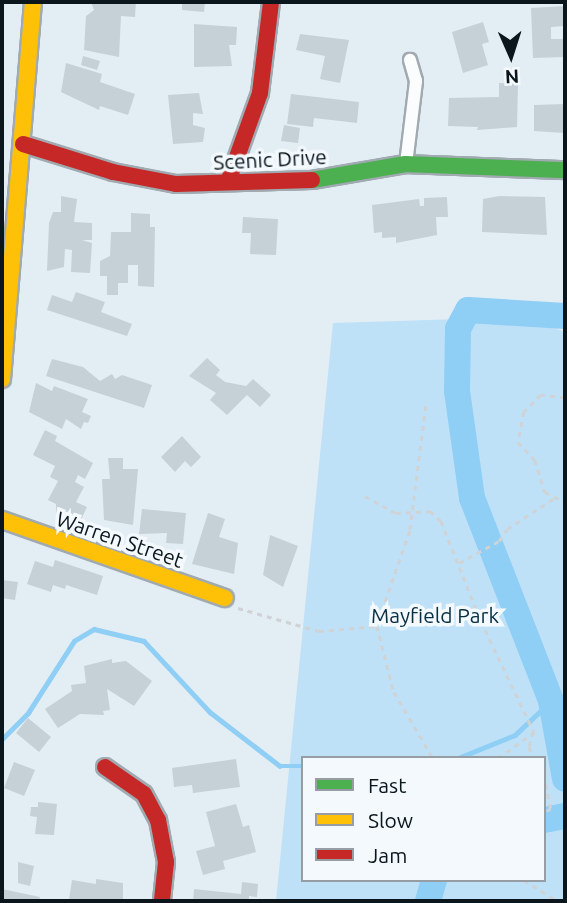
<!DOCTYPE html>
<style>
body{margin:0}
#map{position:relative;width:567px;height:903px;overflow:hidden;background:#e3edf4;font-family:Ubuntu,sans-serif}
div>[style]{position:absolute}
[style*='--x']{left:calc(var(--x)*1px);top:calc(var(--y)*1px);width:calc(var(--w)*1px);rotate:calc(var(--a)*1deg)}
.green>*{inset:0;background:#bfe1f7}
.stream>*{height:4.5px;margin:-2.25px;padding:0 2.25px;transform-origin:2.25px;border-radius:2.25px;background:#8fcef5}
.river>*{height:26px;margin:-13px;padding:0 13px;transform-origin:13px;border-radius:13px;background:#8fcef5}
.building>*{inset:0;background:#c6d0d7}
.path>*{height:2.5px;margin-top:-1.25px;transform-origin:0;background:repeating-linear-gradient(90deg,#cfd3d5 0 5px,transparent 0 10px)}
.roads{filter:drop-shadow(2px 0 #a0aab0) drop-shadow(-2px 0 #a0aab0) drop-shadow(0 2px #a0aab0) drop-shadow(0 -2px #a0aab0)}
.street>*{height:12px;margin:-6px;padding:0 6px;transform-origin:6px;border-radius:6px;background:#fbfcfd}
.fast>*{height:16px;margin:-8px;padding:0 8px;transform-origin:8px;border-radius:8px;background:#4caf50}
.slow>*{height:16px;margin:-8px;padding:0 8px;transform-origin:8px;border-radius:8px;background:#ffc107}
.jam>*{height:16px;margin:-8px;padding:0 8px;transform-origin:8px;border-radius:8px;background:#c62828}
span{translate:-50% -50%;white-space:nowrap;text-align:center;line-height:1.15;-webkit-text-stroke:7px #f3f9fd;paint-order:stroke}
.street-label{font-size:21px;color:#0a151c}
.park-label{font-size:21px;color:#072e43}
.frame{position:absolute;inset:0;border:4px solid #0a151c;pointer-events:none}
.legend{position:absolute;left:301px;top:756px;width:245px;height:126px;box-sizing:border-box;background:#f3f9fd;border:2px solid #969ea3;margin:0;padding:9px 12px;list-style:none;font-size:21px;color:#0a151c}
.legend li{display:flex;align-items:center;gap:14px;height:35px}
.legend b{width:35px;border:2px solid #969ea3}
.north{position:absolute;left:476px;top:21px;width:70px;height:70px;-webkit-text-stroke:5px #f3f9fd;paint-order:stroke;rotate:177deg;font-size:19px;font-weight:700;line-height:28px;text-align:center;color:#0a151c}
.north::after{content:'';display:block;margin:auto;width:24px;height:32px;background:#0a151c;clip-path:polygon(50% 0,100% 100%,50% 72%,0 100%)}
</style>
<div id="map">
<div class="green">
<i style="clip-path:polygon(evenodd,526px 317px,565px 332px,565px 901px,276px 901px,333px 323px,526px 317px,303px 758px,544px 758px,544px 880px,303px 880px,303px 758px)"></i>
</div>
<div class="stream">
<i style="--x:2;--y:739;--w:37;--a:-45"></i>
<i style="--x:28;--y:713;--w:85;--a:-57.4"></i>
<i style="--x:74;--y:641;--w:23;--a:-31"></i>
<i style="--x:94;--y:629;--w:51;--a:13.5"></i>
<i style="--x:144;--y:641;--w:97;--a:47.1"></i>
<i style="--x:210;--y:712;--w:88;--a:37.6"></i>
<i style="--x:280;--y:766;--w:23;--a:0"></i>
<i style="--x:458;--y:758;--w:61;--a:-22"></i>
<i style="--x:515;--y:735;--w:50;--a:-43.4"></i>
</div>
<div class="river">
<i style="--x:565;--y:316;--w:97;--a:-176.5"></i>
<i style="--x:468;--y:310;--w:21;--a:118"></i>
<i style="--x:458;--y:329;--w:62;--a:90.9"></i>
<i style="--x:457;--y:391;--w:108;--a:82"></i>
<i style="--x:472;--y:498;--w:218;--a:68.7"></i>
<i style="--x:551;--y:701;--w:79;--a:79.8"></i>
<i style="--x:544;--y:820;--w:21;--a:-11"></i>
<i style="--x:428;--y:901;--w:22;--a:-74"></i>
</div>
<div class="building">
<i style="clip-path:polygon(91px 2px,136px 2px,135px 17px,121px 16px,119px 57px,84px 50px,86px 16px,94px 10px)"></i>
<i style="clip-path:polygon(182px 2px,205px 2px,204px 12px,182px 10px)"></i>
<i style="clip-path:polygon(565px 6px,565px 26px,551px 27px,551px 39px,565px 39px,565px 57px,533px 58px,531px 8px)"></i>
<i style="clip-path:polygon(483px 22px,489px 42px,482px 44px,488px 65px,463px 73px,452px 32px)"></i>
<i style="clip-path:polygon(194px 24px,237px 27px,236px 45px,229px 45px,232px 66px,194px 67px)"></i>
<i style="clip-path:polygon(300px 34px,349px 40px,340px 83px,320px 79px,325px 56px,296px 50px)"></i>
<i style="clip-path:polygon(83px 56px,100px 61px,97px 70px,81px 65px)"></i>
<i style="clip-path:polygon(66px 63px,102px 74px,100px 82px,135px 94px,128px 115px,100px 106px,99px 110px,61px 92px)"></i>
<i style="clip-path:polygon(499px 83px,518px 84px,517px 127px,477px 130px,478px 127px,448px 126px,449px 98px,499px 97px)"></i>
<i style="clip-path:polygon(199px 93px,203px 114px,193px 113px,193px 125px,205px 128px,203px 142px,173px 144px,168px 95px)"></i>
<i style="clip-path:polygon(291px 94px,359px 102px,357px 123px,314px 118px,313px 127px,287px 124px)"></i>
<i style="clip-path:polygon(565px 104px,564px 133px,534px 131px,534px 105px)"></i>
<i style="clip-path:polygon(284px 125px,300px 128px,298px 143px,281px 141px)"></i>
<i style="clip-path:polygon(61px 196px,77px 199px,74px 222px,92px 223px,92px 240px,82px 240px,92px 243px,90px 273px,71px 272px,72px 250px,65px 249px,64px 267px,47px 271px,49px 223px,53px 212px,61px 212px)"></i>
<i style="clip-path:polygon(499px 196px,545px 197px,547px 235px,482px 232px,483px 199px)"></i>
<i style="clip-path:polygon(447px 197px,448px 217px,436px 217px,437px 235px,396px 243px,396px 237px,382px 238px,382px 232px,374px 233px,372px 205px,419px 199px,420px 206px,424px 206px,424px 198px)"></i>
<i style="clip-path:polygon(131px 213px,150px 214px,150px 227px,155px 227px,154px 287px,138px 286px,138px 265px,128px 265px,128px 283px,118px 283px,118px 295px,107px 295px,107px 276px,100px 276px,100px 261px,110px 256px,111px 232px,131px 232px)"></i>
<i style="clip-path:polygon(243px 217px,278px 219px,276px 255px,250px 254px,251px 233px,242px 233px)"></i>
<i style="clip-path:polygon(76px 292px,105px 302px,101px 312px,132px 324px,127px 336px,47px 310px,52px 295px,72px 302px)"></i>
<i style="clip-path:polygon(207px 358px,220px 370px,216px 375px,225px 382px,246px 386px,253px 379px,271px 395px,260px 407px,247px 395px,227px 415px,210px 400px,216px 393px,189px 376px)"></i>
<i style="clip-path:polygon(52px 359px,83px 367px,100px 381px,112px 374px,115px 379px,122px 375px,152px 385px,144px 408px,46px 376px)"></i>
<i style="clip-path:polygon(36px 383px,52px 391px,54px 386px,88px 399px,82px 412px,91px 416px,88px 423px,84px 422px,81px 429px,66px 419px,62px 429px,29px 412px)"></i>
<i style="clip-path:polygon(45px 430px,57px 436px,55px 441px,93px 463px,85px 479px,78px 475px,75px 482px,84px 487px,76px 502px,87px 507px,79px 524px,56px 514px,56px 504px,48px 500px,58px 481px,50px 477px,55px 466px,33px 455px)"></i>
<i style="clip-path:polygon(182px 436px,201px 457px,191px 467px,185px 461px,175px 472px,161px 457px)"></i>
<i style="clip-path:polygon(108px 458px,123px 458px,123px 469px,138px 469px,133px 525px,104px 520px,102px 479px,110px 479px)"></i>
<i style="clip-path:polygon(142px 509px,186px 513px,183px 544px,166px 543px,167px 533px,139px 534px)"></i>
<i style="clip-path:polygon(208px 513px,225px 519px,219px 537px,238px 543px,234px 574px,192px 564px)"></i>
<i style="clip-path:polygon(270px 535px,298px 546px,283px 587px,263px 575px)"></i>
<i style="clip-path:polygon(55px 560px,103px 576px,97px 595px,66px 585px,65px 589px,53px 585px,51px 592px,27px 584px,35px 561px,53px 567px)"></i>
<i style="clip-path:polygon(2px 580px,18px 582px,15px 600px,2px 598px)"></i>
<i style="clip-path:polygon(112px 659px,112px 663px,126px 661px,152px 681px,134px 706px,107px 689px,110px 710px,103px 711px,104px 715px,80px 714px,58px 728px,45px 709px,72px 691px,71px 685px,86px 683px,84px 666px)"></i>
<i style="clip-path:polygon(28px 718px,51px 737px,39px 752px,16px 733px)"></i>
<i style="clip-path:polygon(236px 759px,240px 787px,193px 793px,192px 785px,174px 787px,172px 768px)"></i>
<i style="clip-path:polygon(14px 762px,35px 770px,24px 796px,4px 788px)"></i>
<i style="clip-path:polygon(38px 802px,57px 804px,54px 835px,35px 834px,37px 817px,30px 816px,31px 807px,38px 807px)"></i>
<i style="clip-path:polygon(236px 804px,243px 827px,249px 825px,256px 852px,223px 861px,225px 869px,203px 875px,196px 851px,215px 846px,206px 812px)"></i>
<i style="clip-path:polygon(18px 862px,34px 866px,30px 886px,18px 883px)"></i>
<i style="clip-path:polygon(96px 879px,123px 883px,123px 901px,69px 899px,72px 880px,96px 884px)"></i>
<i style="clip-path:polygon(242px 882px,258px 884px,257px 897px,249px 896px,249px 901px,193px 901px,194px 889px,241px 894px)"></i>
<i style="clip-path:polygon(2px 889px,40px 897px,39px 901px,2px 901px)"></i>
</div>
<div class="path">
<i style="--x:565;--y:398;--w:24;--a:-173"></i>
<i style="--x:541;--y:395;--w:24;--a:135"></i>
<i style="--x:524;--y:412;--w:31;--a:101"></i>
<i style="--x:518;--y:442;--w:25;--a:47"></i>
<i style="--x:535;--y:460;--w:34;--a:73"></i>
<i style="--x:545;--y:492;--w:22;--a:27"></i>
<i style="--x:426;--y:406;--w:126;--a:97.3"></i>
<i style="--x:410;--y:531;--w:101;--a:109.2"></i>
<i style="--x:377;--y:626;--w:68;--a:75.6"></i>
<i style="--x:394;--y:692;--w:77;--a:59.4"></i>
<i style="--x:365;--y:496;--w:35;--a:29"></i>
<i style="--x:396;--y:513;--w:34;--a:-3"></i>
<i style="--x:430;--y:511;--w:15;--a:42"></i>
<i style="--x:441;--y:521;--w:108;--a:68.2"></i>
<i style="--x:481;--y:621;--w:123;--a:64.5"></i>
<i style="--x:534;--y:732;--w:16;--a:108"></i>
<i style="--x:529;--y:747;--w:12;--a:70"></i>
<i style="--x:459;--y:563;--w:46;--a:-28.8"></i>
<i style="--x:499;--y:541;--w:14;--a:-56"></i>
<i style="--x:507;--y:529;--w:55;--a:-33.1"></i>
<i style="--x:238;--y:608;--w:84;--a:15.9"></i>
<i style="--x:319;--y:631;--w:58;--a:-4.9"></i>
<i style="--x:498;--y:758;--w:44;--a:-35.8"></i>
<i style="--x:544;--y:774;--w:36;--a:79"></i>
<i style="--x:551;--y:809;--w:8;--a:150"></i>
<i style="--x:524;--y:880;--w:39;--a:32"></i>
</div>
<div class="roads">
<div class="street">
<i style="--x:406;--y:164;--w:84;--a:-83.1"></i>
<i style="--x:416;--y:81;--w:22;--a:-106"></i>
</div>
<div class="fast">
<i style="--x:312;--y:180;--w:95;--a:-9.7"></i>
<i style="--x:406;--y:164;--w:159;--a:2.2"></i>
</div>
<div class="slow">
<i style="--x:2;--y:379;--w:378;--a:-85.3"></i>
<i style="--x:2;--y:520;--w:236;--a:19.3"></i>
</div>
<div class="jam">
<i style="--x:23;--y:144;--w:94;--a:17.3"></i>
<i style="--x:113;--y:172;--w:64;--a:10.8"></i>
<i style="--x:176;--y:184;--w:136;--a:-1.7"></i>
<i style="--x:228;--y:182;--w:95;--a:-70.2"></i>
<i style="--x:260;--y:93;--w:92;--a:-83.1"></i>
<i style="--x:105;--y:767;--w:47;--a:34.7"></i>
<i style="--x:144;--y:794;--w:30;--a:62"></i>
<i style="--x:158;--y:820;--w:43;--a:79.2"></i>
<i style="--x:166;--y:862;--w:39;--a:96"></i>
</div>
</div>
<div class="street-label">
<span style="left:270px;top:159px;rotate:-3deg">Scenic Drive</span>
<span style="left:120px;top:539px;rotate:19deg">Warren Street</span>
</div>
<div class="park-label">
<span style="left:435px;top:615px">Mayfield Park</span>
</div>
<div class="frame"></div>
<ul class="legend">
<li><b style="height:9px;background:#4caf50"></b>Fast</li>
<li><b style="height:9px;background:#ffc107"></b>Slow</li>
<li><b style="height:9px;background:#c62828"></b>Jam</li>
</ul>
<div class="north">N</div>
</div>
